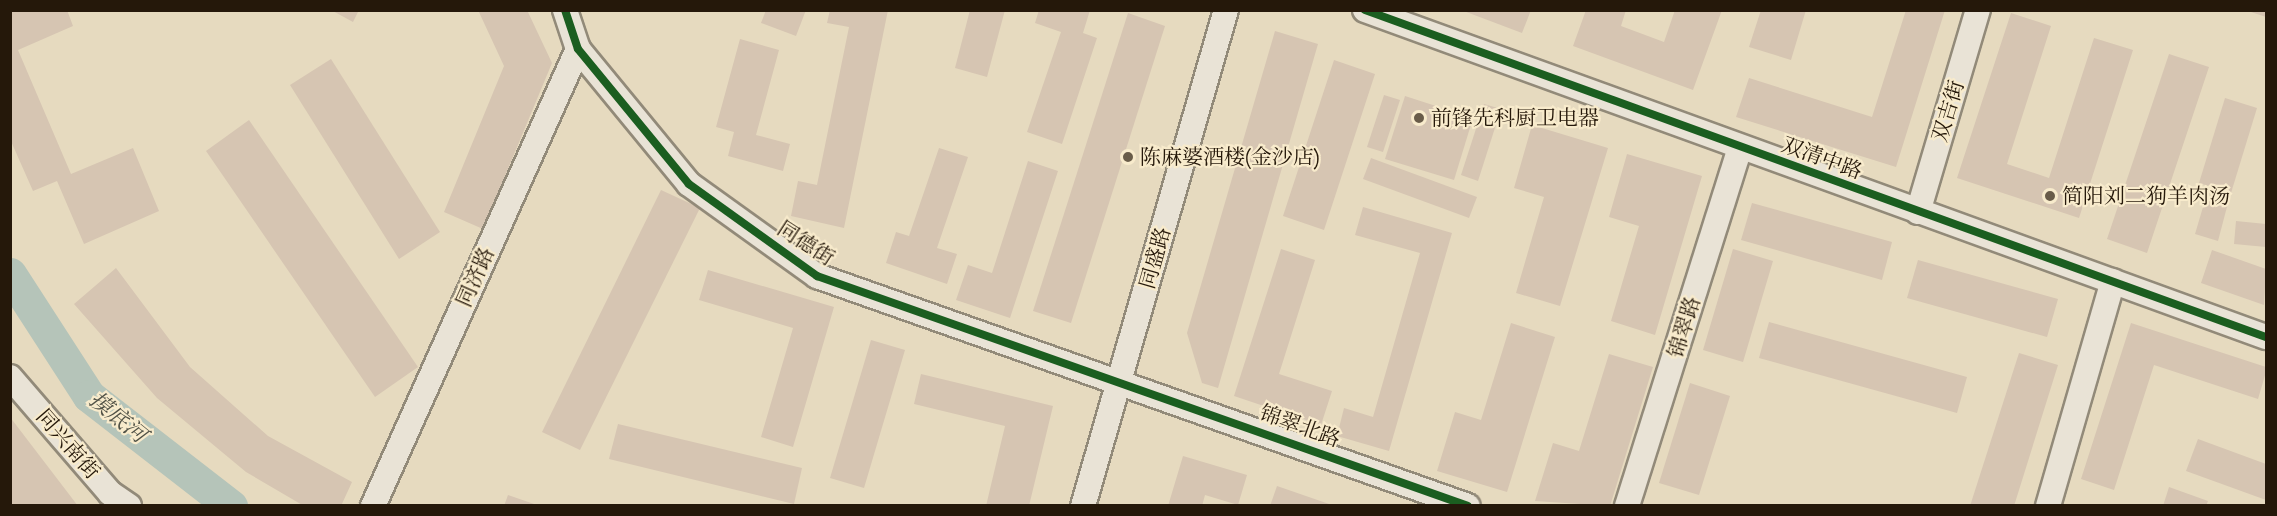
<!DOCTYPE html>
<meta charset="utf-8">
<style>
body{margin:0}
#map{position:relative;width:2277px;height:516px;overflow:hidden;background:#e6dabf;font-family:"IM FELL Great Primer","Noto Serif SC",serif}
div>[style]{position:absolute}
[style*='--x']{left:calc(var(--x)*1px);top:calc(var(--y)*1px);width:calc(var(--w)*1px);rotate:calc(var(--a)*1deg)}
.river>*{height:33px;margin:-16.5px;padding:0 16.5px;transform-origin:16.5px;border-radius:16.5px;background:#b5c4b9}
.building>*{inset:0;background:#d6c5b2}
.roads{filter:drop-shadow(2px 0 #928a79) drop-shadow(-2px 0 #928a79) drop-shadow(0 2px #928a79) drop-shadow(0 -2px #928a79)}
.minor>*{height:24px;margin:-12px;padding:0 12px;transform-origin:12px;border-radius:12px;background:#e9e3d6}
.cycleway>*{height:8px;margin:-4px;padding:0 4px;transform-origin:4px;border-radius:4px;background:#1b5e20}
.dots>*{width:16px;height:16px;translate:-50% -50%;box-sizing:border-box;border:3px solid #f8ebcc;border-radius:50%}
span{translate:-50% -50%;white-space:nowrap;text-align:center;line-height:1.15;-webkit-text-stroke:4.5px #f8ebcc;paint-order:stroke}
.street-label{font-size:21px;color:#25180a}
.poi-label{font-size:21px;color:#25180a}
.left{translate:0 -50%;text-align:left}
.water-label{font-size:22px;color:#505146;font-style:italic}
.frame{position:absolute;inset:0;border:12px solid #25180a;pointer-events:none}
</style>
<div id="map">
<div class="river">
<i style="--x:10;--y:274;--w:145;--a:57.1"></i>
<i style="--x:89;--y:396;--w:180;--a:37.8"></i>
</div>
<div class="building">
<i style="clip-path:polygon(10px 10px,67px 10px,73px 26px,18px 50px,71px 174px,133px 148px,159px 211px,84px 244px,57px 181px,33px 191px,10px 139px)"></i>
<i style="clip-path:polygon(331px 10px,359px 10px,353px 22px)"></i>
<i style="clip-path:polygon(478px 10px,527px 10px,552px 63px,483px 229px,444px 212px,504px 66px)"></i>
<i style="clip-path:polygon(766px 10px,806px 10px,796px 36px,761px 23px)"></i>
<i style="clip-path:polygon(830px 10px,888px 10px,844px 228px,791px 216px,798px 181px,817px 185px,849px 27px,827px 23px)"></i>
<i style="clip-path:polygon(970px 10px,1005px 10px,987px 77px,955px 68px)"></i>
<i style="clip-path:polygon(1039px 10px,1090px 10px,1083px 33px,1097px 38px,1062px 144px,1027px 132px,1061px 32px,1035px 23px)"></i>
<i style="clip-path:polygon(1461px 10px,1531px 10px,1522px 33px)"></i>
<i style="clip-path:polygon(1586px 10px,1626px 10px,1621px 26px,1664px 42px,1675px 10px,1722px 10px,1693px 90px,1573px 46px)"></i>
<i style="clip-path:polygon(1761px 10px,1806px 10px,1791px 60px,1749px 47px)"></i>
<i style="clip-path:polygon(1906px 10px,1945px 10px,1896px 167px,1736px 117px,1749px 78px,1872px 117px)"></i>
<i style="clip-path:polygon(2248px 10px,2266px 10px,2266px 17px,2248px 11px)"></i>
<i style="clip-path:polygon(1128px 13px,1165px 26px,1071px 323px,1033px 311px)"></i>
<i style="clip-path:polygon(2011px 13px,2051px 26px,2007px 164px,2049px 178px,2094px 38px,2133px 50px,2079px 218px,1957px 178px)"></i>
<i style="clip-path:polygon(1275px 31px,1318px 44px,1218px 388px,1202px 383px,1187px 333px)"></i>
<i style="clip-path:polygon(740px 39px,779px 50px,756px 135px,790px 144px,783px 171px,728px 156px,734px 132px,716px 127px)"></i>
<i style="clip-path:polygon(2169px 54px,2209px 67px,2147px 253px,2107px 239px)"></i>
<i style="clip-path:polygon(331px 59px,440px 232px,399px 259px,290px 85px)"></i>
<i style="clip-path:polygon(1334px 60px,1375px 74px,1324px 230px,1283px 216px)"></i>
<i style="clip-path:polygon(1384px 95px,1400px 100px,1383px 152px,1367px 147px)"></i>
<i style="clip-path:polygon(1405px 96px,1473px 118px,1454px 180px,1385px 159px)"></i>
<i style="clip-path:polygon(2225px 98px,2257px 108px,2231px 193px,2199px 183px)"></i>
<i style="clip-path:polygon(1484px 104px,1501px 109px,1478px 181px,1461px 175px)"></i>
<i style="clip-path:polygon(249px 120px,418px 367px,375px 397px,206px 151px)"></i>
<i style="clip-path:polygon(1532px 125px,1608px 148px,1560px 306px,1516px 293px,1544px 197px,1514px 188px)"></i>
<i style="clip-path:polygon(939px 148px,968px 157px,937px 248px,957px 254px,947px 284px,886px 263px,896px 232px,909px 236px)"></i>
<i style="clip-path:polygon(1627px 154px,1702px 176px,1655px 335px,1611px 321px,1639px 226px,1609px 217px)"></i>
<i style="clip-path:polygon(1371px 158px,1477px 197px,1469px 218px,1363px 179px)"></i>
<i style="clip-path:polygon(1028px 161px,1058px 171px,1010px 318px,956px 300px,968px 265px,992px 273px)"></i>
<i style="clip-path:polygon(661px 190px,700px 208px,580px 450px,542px 432px)"></i>
<i style="clip-path:polygon(2206px 197px,2228px 203px,2218px 241px,2195px 234px)"></i>
<i style="clip-path:polygon(1752px 203px,1892px 242px,1882px 280px,1741px 240px)"></i>
<i style="clip-path:polygon(1363px 207px,1452px 233px,1389px 451px,1337px 436px,1344px 408px,1373px 417px,1420px 253px,1355px 235px)"></i>
<i style="clip-path:polygon(2236px 221px,2266px 224px,2266px 247px,2234px 244px)"></i>
<i style="clip-path:polygon(1281px 249px,1315px 260px,1279px 374px,1332px 391px,1321px 425px,1234px 396px)"></i>
<i style="clip-path:polygon(1733px 249px,1773px 261px,1743px 362px,1703px 350px)"></i>
<i style="clip-path:polygon(2212px 250px,2266px 269px,2264px 305px,2201px 283px)"></i>
<i style="clip-path:polygon(1918px 260px,2058px 299px,2047px 337px,1907px 298px)"></i>
<i style="clip-path:polygon(116px 268px,190px 367px,268px 436px,352px 482px,341px 506px,304px 506px,246px 472px,157px 398px,74px 304px)"></i>
<i style="clip-path:polygon(708px 270px,834px 307px,793px 447px,761px 437px,793px 328px,699px 300px)"></i>
<i style="clip-path:polygon(1769px 322px,1967px 377px,1957px 413px,1759px 358px)"></i>
<i style="clip-path:polygon(1511px 323px,1555px 337px,1507px 492px,1437px 471px,1455px 412px,1481px 420px)"></i>
<i style="clip-path:polygon(2131px 323px,2266px 367px,2266px 372px,2258px 399px,2154px 365px,2114px 490px,2081px 479px)"></i>
<i style="clip-path:polygon(871px 340px,905px 350px,864px 488px,830px 478px)"></i>
<i style="clip-path:polygon(2019px 353px,2058px 365px,2014px 506px,1970px 506px)"></i>
<i style="clip-path:polygon(1609px 354px,1653px 367px,1610px 506px,1535px 501px,1553px 443px,1579px 451px)"></i>
<i style="clip-path:polygon(921px 374px,1053px 406px,1029px 506px,986px 506px,1005px 426px,914px 404px)"></i>
<i style="clip-path:polygon(1690px 383px,1730px 396px,1699px 495px,1659px 483px)"></i>
<i style="clip-path:polygon(10px 417px,78px 506px,10px 506px)"></i>
<i style="clip-path:polygon(618px 424px,802px 468px,794px 504px,609px 459px)"></i>
<i style="clip-path:polygon(2198px 439px,2266px 464px,2266px 500px,2186px 471px)"></i>
<i style="clip-path:polygon(1183px 456px,1247px 475px,1238px 505px,1205px 495px,1202px 506px,1168px 506px)"></i>
<i style="clip-path:polygon(1277px 486px,1332px 505px,1332px 506px,1270px 506px)"></i>
<i style="clip-path:polygon(2169px 487px,2208px 501px,2206px 506px,2163px 506px)"></i>
<i style="clip-path:polygon(508px 495px,537px 505px,537px 506px,504px 506px)"></i>
</div>
<div class="roads">
<div class="minor">
<i style="--x:565;--y:10;--w:41;--a:71.6"></i>
<i style="--x:578;--y:49;--w:175;--a:50.6"></i>
<i style="--x:689;--y:184;--w:158;--a:35.7"></i>
<i style="--x:817;--y:276;--w:690;--a:19.46"></i>
<i style="--x:1365;--y:10;--w:959;--a:19.95"></i>
<i style="--x:1918;--y:212;--w:211;--a:-73.5"></i>
<i style="--x:10;--y:377;--w:153;--a:49.2"></i>
<i style="--x:110;--y:493;--w:23;--a:34"></i>
<i style="--x:373;--y:506;--w:501;--a:-65.84"></i>
<i style="--x:1083;--y:506;--w:516;--a:-73.92"></i>
<i style="--x:1627;--y:506;--w:375;--a:-72.5"></i>
<i style="--x:2048;--y:506;--w:234;--a:-73.9"></i>
</div>
</div>
<div class="cycleway">
<i style="--x:565;--y:10;--w:41;--a:71.6"></i>
<i style="--x:578;--y:49;--w:175;--a:50.6"></i>
<i style="--x:689;--y:184;--w:158;--a:35.7"></i>
<i style="--x:817;--y:276;--w:690;--a:19.46"></i>
<i style="--x:1365;--y:10;--w:959;--a:19.95"></i>
</div>
<div class="dots">
<i style="left:1419px;top:118px;background:#695c49"></i>
<i style="left:1128px;top:157px;background:#695c49"></i>
<i style="left:2050px;top:196px;background:#695c49"></i>
</div>
<div class="street-label">
<span style="left:1948px;top:111px;rotate:-73deg">双吉街</span>
<span style="left:1822px;top:158px;rotate:20deg">双清中路</span>
<span style="left:806px;top:243px;rotate:33deg">同德街</span>
<span style="left:1155px;top:258px;rotate:-74deg">同盛路</span>
<span style="left:475px;top:277px;rotate:-66deg">同济路</span>
<span style="left:1684px;top:327px;rotate:-73deg">锦翠路</span>
<span style="left:1300px;top:426px;rotate:20deg">锦翠北路</span>
<span style="left:68px;top:444px;rotate:49deg">同兴南街</span>
</div>
<div class="poi-label">
<span class="left" style="left:1431px;top:118px">前锋先科厨卫电器</span>
<span class="left" style="left:1140px;top:157px">陈麻婆酒楼(金沙店)</span>
<span class="left" style="left:2062px;top:196px">简阳刘二狗羊肉汤</span>
</div>
<div class="water-label">
<span style="left:118px;top:417px;rotate:39deg">摸底河</span>
</div>
<div class="frame"></div>
</div>
